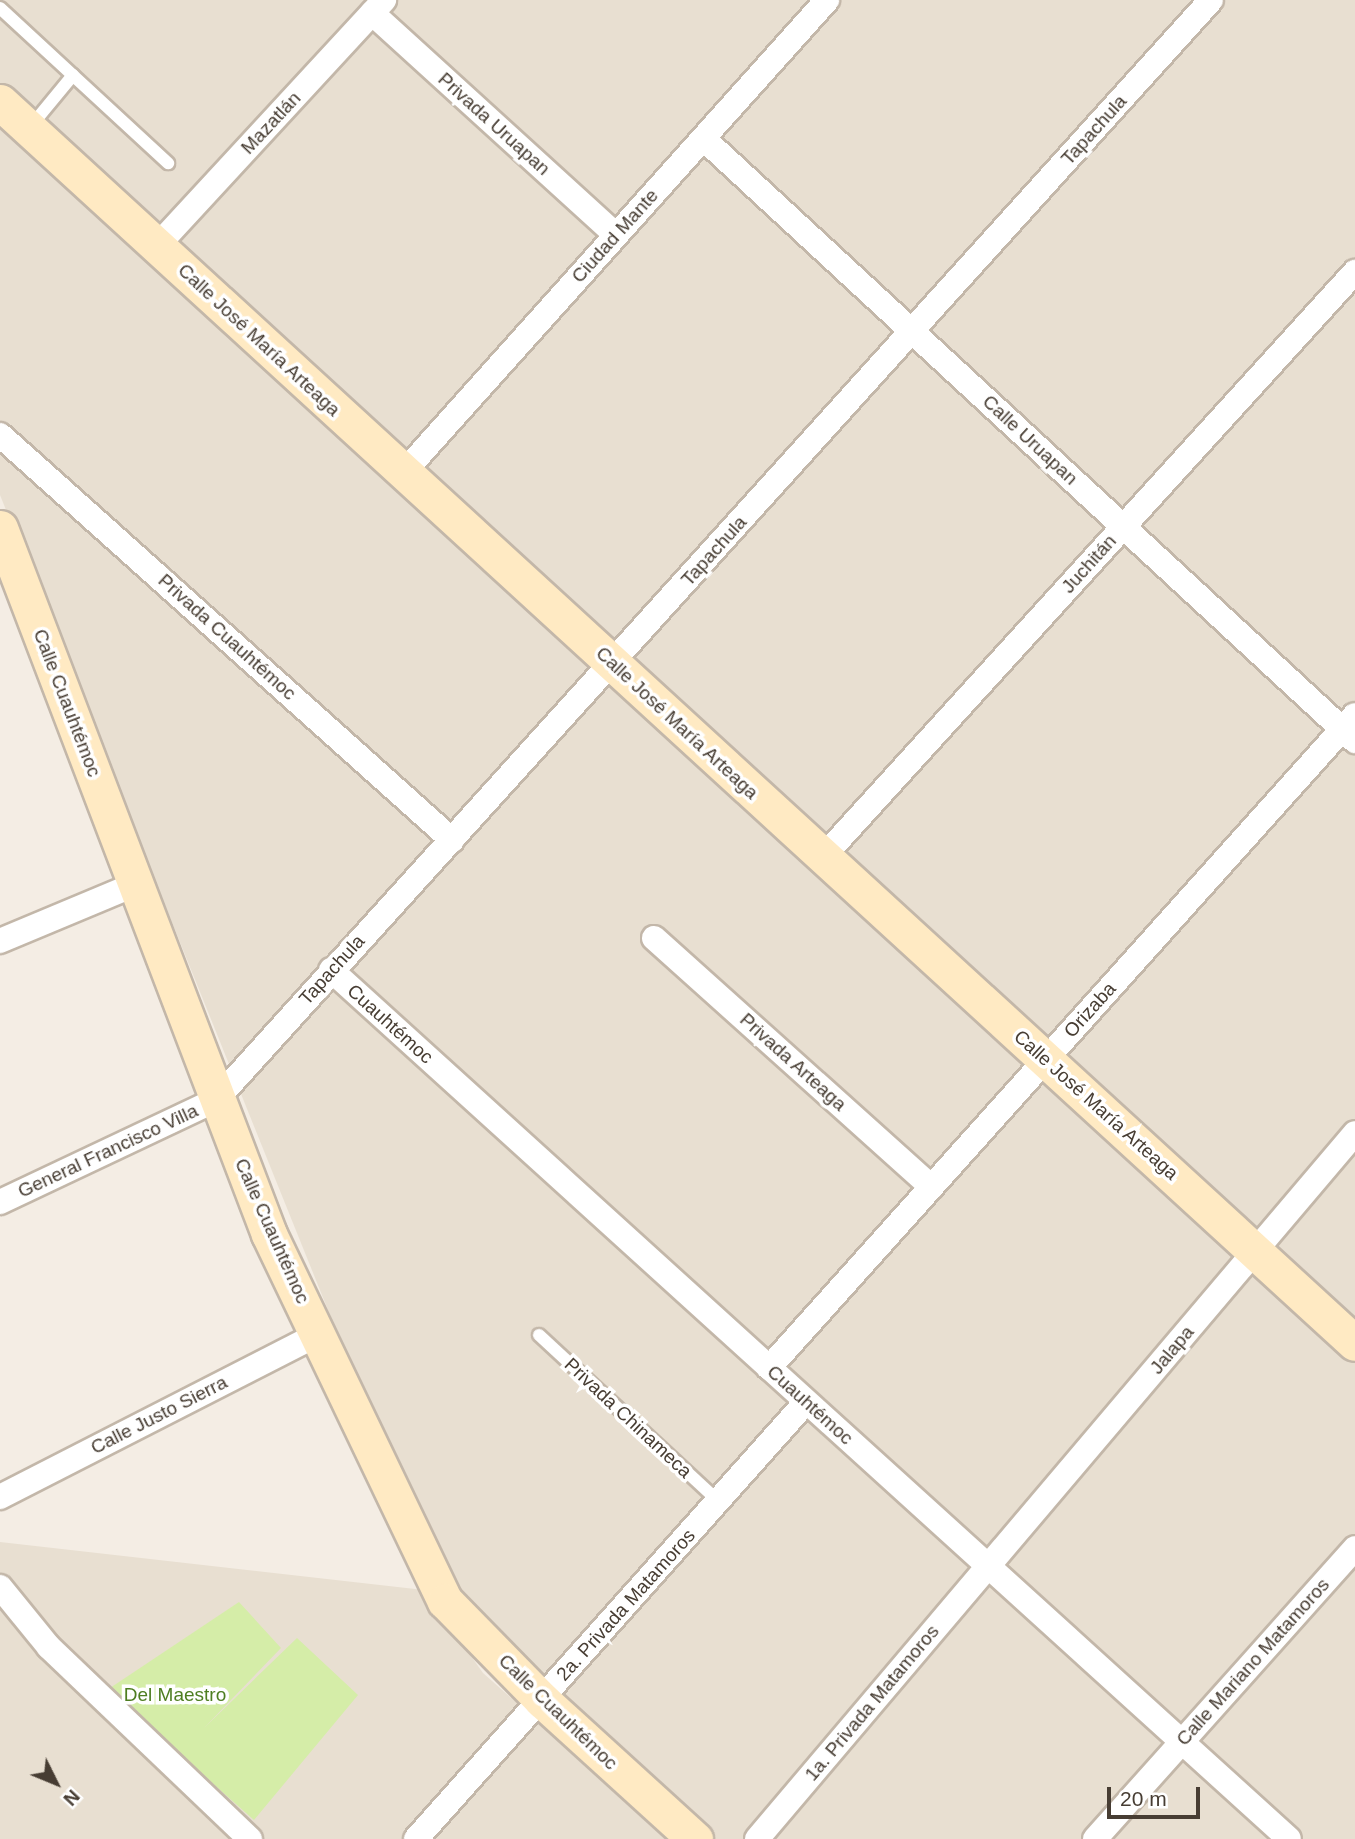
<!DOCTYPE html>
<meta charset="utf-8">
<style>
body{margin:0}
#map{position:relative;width:1355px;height:1839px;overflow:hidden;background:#f4ede4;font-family:Arial,sans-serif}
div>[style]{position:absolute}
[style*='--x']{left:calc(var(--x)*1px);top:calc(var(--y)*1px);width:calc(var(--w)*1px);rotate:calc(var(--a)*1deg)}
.residential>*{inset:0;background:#e8dfd1}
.green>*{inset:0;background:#d5eda8}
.roads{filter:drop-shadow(2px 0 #c3b7a9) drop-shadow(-2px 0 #c3b7a9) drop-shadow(0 2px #c3b7a9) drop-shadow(0 -2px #c3b7a9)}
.lane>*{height:12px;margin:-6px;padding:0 6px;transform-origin:6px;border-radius:6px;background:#fff}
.street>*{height:24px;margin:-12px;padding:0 12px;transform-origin:12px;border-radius:12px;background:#fff}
.secondary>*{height:35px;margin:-17.5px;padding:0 17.5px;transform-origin:17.5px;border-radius:17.5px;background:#ffeac3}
span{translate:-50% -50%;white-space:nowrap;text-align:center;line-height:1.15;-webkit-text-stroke:7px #fff;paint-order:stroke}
.street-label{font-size:19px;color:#473d33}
.park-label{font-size:19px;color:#4e7e21}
.north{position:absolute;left:21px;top:1748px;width:70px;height:70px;-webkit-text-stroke:5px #fff;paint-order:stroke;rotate:133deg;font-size:19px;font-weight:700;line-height:28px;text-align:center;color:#473d33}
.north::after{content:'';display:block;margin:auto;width:24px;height:32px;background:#473d33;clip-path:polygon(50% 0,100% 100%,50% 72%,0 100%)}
.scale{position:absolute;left:1107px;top:1787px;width:93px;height:32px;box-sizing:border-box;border:4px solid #473d33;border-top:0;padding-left:9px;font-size:21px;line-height:24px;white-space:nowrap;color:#473d33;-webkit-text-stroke:5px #fff;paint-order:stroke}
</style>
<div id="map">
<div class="residential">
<i style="clip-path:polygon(0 0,1355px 0,1355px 1334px,0 103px)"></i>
<i style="clip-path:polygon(0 122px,1355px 1356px,1355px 1839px,695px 1839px,431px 1566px,0 495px)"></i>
<i style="clip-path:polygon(0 1542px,424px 1590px,483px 1673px,670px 1839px,0 1839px)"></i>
</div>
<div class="green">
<i style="clip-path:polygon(239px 1602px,281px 1648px,204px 1728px,297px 1638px,358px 1695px,254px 1820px,107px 1690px)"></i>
</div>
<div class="roads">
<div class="lane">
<i style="--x:0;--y:8;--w:229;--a:42.7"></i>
<i style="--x:31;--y:126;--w:66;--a:-50.5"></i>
<i style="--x:539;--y:1335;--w:244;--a:42.8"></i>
</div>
<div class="street">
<i style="--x:372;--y:13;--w:330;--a:42.3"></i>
<i style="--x:704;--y:139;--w:887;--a:42.76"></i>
<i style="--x:157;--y:246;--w:335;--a:-47.3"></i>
<i style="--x:0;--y:435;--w:607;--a:41.86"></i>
<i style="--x:404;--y:472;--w:634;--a:-48.13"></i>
<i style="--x:823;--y:857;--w:791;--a:-47.72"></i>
<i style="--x:654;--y:938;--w:373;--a:41.9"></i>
<i style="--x:0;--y:941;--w:147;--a:-22.7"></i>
<i style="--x:331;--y:970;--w:1293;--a:42.21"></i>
<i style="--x:0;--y:1202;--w:239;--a:-25.3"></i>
<i style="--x:216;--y:1100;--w:1483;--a:-47.87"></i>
<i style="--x:769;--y:1368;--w:877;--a:-48.1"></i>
<i style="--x:0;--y:1497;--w:358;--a:-27.1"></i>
<i style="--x:0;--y:1587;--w:77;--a:50.8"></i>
<i style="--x:49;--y:1647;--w:278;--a:43.7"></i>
<i style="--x:416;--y:1839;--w:586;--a:-48.25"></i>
<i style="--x:757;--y:1839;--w:925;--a:-49.73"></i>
<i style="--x:1095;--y:1839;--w:390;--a:-48.2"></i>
</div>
<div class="secondary">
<i style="--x:0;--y:102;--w:1837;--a:42.49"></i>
<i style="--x:0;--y:528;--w:756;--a:69.14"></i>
<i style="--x:269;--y:1234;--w:407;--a:64.4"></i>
<i style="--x:445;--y:1601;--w:139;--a:45.6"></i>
<i style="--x:542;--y:1700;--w:207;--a:42.3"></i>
</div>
</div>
<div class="street-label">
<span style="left:271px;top:123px;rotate:-47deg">Mazatlán</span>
<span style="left:494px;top:124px;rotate:42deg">Privada Uruapan</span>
<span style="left:1094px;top:130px;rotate:-48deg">Tapachula</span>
<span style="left:615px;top:236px;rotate:-48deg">Ciudad Mante</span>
<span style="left:259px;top:340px;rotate:43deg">Calle José María Arteaga</span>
<span style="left:1030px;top:440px;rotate:43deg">Calle Uruapan</span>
<span style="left:714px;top:551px;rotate:-48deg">Tapachula</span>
<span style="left:1089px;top:564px;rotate:-48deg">Juchitán</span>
<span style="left:227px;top:637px;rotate:42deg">Privada Cuauhtémoc</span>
<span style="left:67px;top:703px;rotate:69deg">Calle Cuauhtémoc</span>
<span style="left:677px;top:723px;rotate:43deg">Calle José María Arteaga</span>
<span style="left:332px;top:970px;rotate:-48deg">Tapachula</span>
<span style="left:1090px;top:1010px;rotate:-48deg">Orizaba</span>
<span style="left:390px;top:1024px;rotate:42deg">Cuauhtémoc</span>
<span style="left:793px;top:1062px;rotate:42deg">Privada Arteaga</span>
<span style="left:1096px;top:1105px;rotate:42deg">Calle José María Arteaga</span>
<span style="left:108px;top:1151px;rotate:-25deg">General Francisco Villa</span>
<span style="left:272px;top:1231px;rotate:66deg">Calle Cuauhtémoc</span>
<span style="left:1172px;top:1350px;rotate:-50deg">Jalapa</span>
<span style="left:810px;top:1405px;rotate:42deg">Cuauhtémoc</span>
<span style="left:159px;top:1415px;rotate:-27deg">Calle Justo Sierra</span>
<span style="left:628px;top:1418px;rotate:43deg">Privada Chinameca</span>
<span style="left:626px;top:1605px;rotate:-48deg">2a. Privada Matamoros</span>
<span style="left:1253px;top:1662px;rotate:-48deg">Calle Mariano Matamoros</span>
<span style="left:872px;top:1703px;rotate:-50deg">1a. Privada Matamoros</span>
<span style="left:558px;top:1712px;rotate:44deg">Calle Cuauhtémoc</span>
</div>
<div class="park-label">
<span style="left:175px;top:1695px">Del Maestro</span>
</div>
<div class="north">N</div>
<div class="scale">20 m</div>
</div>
